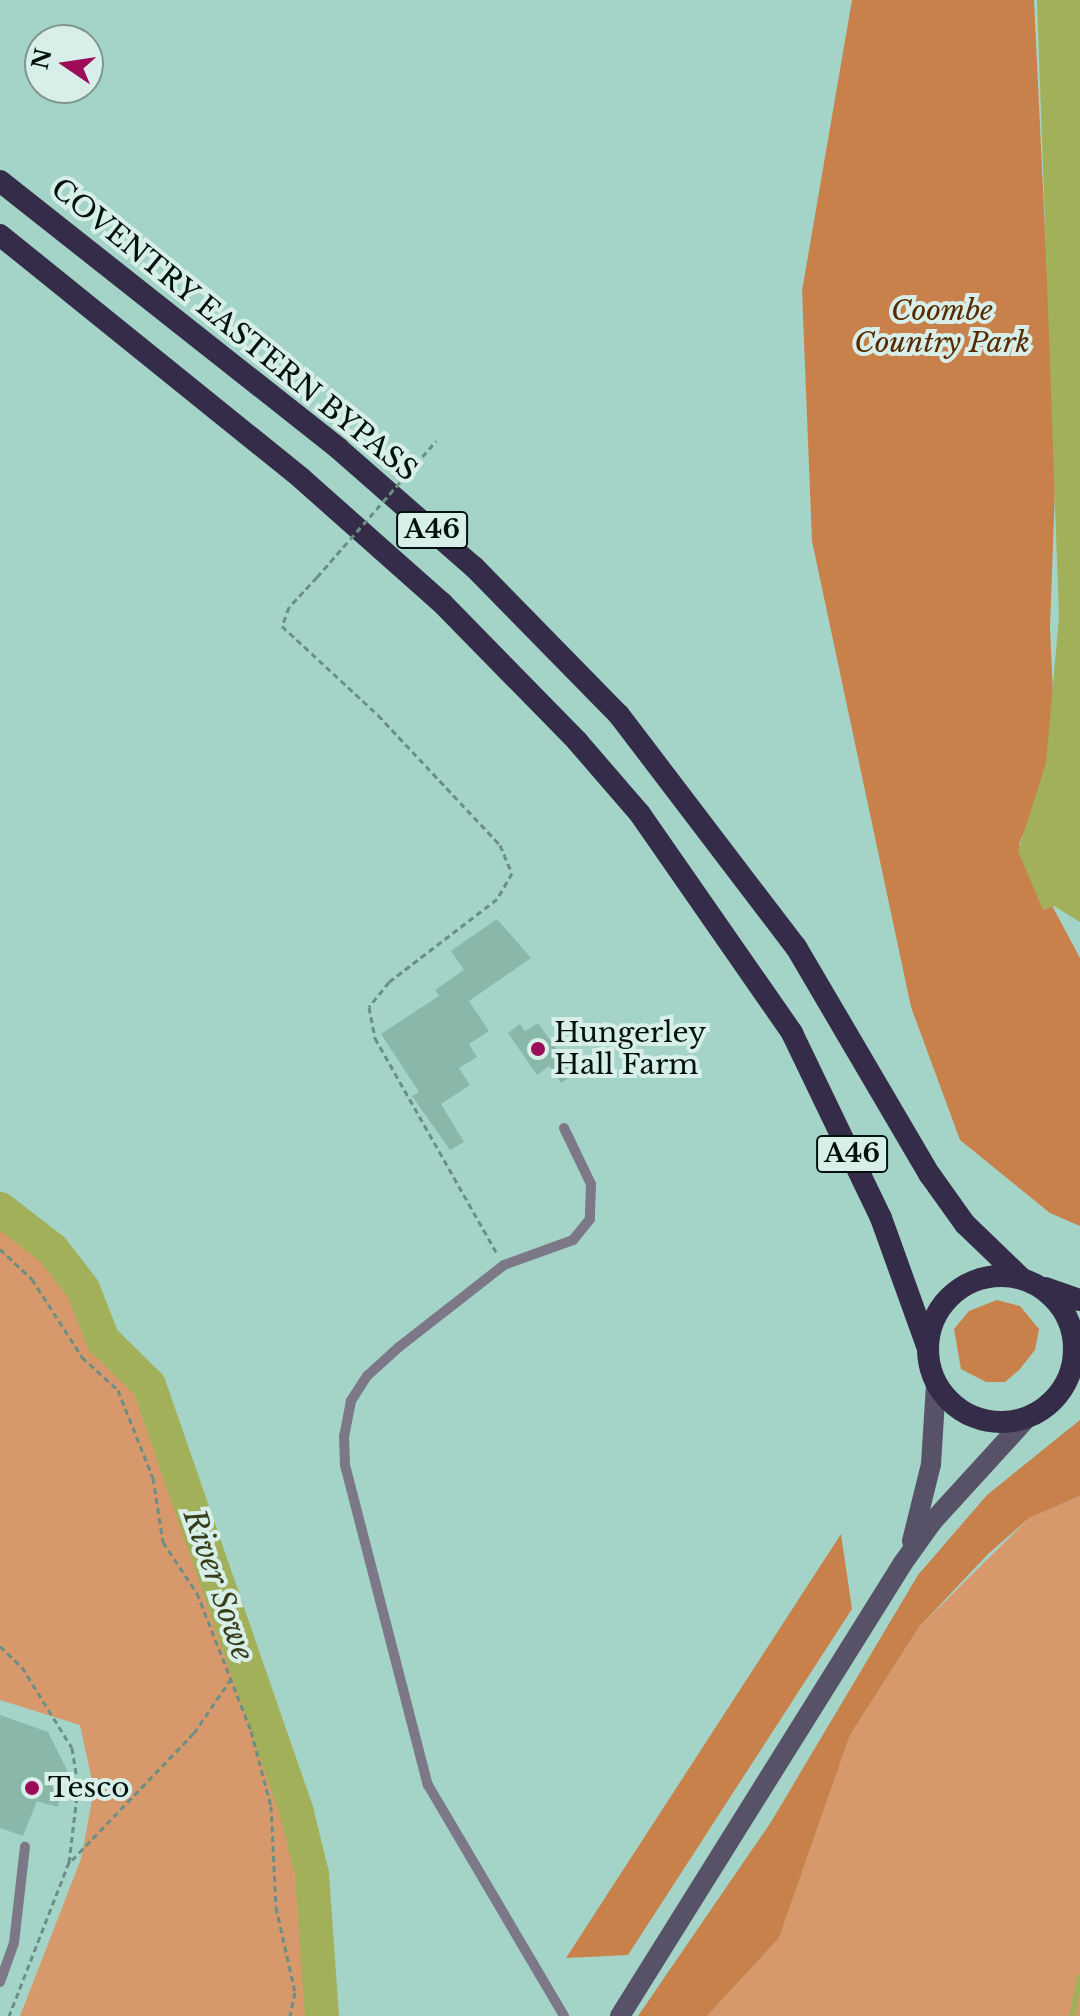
<!DOCTYPE html>
<style>
body{margin:0}
#map{position:relative;width:1080px;height:2016px;overflow:hidden;background:#a4d4c7;font-family:"Libre Baskerville",serif}
div>[style]{position:absolute}
[style*='--x']{left:calc(var(--x)*1px);top:calc(var(--y)*1px);width:calc(var(--w)*1px);rotate:calc(var(--a)*1deg)}
.green>*{inset:0;background:#d7996b}
.forest>*{inset:0;background:#c8814a}
.water>*{inset:0;background:#a2b05a}
.stream>*{height:6px;margin:-3px;padding:0 3px;transform-origin:3px;border-radius:3px;background:#a2b05a}
.river>*{height:34px;margin:-17px;padding:0 17px;transform-origin:17px;border-radius:17px;background:#a2b05a}
.building>*{inset:0;background:#89b8ab}
.path>*{height:3px;margin-top:-1.5px;transform-origin:0;background:repeating-linear-gradient(90deg,#6b8f85 0 6px,transparent 0 10px)}
.service>*{height:10px;margin:-5px;padding:0 5px;transform-origin:5px;border-radius:5px;background:#7c7887}
.secondary>*{height:20px;margin:-10px;padding:0 10px;transform-origin:10px;border-radius:10px;background:#585268}
.trunk>*{height:22px;margin:-11px;padding:0 11px;transform-origin:11px;border-radius:11px;background:#342c48}
.trunk>.ring{margin:-11px;padding:0;box-sizing:content-box;background:none;border:22px solid #342c48;border-radius:50%}
.path-bridge>*{height:3px;margin-top:-1.5px;transform-origin:0;background:repeating-linear-gradient(90deg,#6b8f85 0 6px,transparent 0 10px)}
.dots>*{width:22px;height:22px;translate:-50% -50%;box-sizing:border-box;border:4px solid #d7efe8;border-radius:50%}
span{translate:-50% -50%;white-space:nowrap;text-align:center;line-height:1.15;-webkit-text-stroke:8px #d7efe8;paint-order:stroke}
.shield-label span{padding:2px 6px;background:#d7efe8;border:2px solid;border-radius:6px;-webkit-text-stroke-width:0}
.shield-label{font-size:26px;color:#02110d;font-weight:700}
.park-label{font-size:28px;color:#582a00;font-style:italic}
.street-label{font-size:28px;color:#02110d}
.poi-label{font-size:28px;color:#02110d}
.left{translate:0 -50%;text-align:left}
.water-label{font-size:30px;color:#373d18;font-style:italic}
.north{position:absolute;left:24px;top:24px;width:80px;height:80px;box-sizing:border-box;background:#d7efe8;border:2px solid #829690;border-radius:50%;rotate:283deg;font-size:22px;font-weight:700;line-height:32px;text-align:center;color:#02110d}
.north::after{content:'';display:block;margin:auto;width:28px;height:36px;background:#9d0c59;clip-path:polygon(50% 0,100% 100%,50% 72%,0 100%)}
</style>
<div id="map">
<div class="green">
<i style="clip-path:polygon(0 1196px,71px 1251px,100px 1300px,112px 1336px,135px 1350px,159px 1390px,184px 1449px,252px 1639px,327px 1879px,322px 2016px,20px 2016px,81px 1859px,94px 1790px,80px 1725px,0 1700px)"></i>
<i style="clip-path:polygon(1080px 1496px,1080px 2016px,707px 2016px,779px 1938px,850px 1735px,919px 1627px,1029px 1518px)"></i>
</div>
<div class="forest">
<i style="clip-path:polygon(852px 0,1034px 0,1056px 462px,1050px 628px,1056px 762px,1019px 844px,1080px 958px,1080px 1226px,1050px 1213px,960px 1140px,911px 1007px,812px 541px,802px 291px)"></i>
<i style="clip-path:polygon(997px 1300px,1020px 1306px,1039px 1329px,1035px 1350px,1019px 1370px,1005px 1382px,986px 1382px,961px 1369px,954px 1329px,969px 1311px)"></i>
<i style="clip-path:polygon(1080px 1420px,1080px 1496px,1029px 1518px,988px 1554px,919px 1627px,850px 1735px,779px 1938px,707px 2016px,638px 2016px,771px 1822px,918px 1575px,987px 1495px)"></i>
<i style="clip-path:polygon(841px 1534px,852px 1609px,628px 1955px,566px 1958px)"></i>
</div>
<div class="water">
<i style="clip-path:polygon(1037px 0,1080px 0,1080px 922px,1054px 906px,1043px 910px,1018px 851px,1046px 763px,1059px 617px)"></i>
</div>
<div class="stream">
<i style="--x:1072;--y:2016;--w:40;--a:-78"></i>
</div>
<div class="river">
<i style="--x:0;--y:1209;--w:67;--a:37.7"></i>
<i style="--x:53;--y:1250;--w:49;--a:52.4"></i>
<i style="--x:83;--y:1289;--w:55;--a:68.6"></i>
<i style="--x:103;--y:1340;--w:64;--a:44.4"></i>
<i style="--x:149;--y:1385;--w:453;--a:70.9"></i>
<i style="--x:297;--y:1813;--w:63;--a:76.2"></i>
<i style="--x:312;--y:1874;--w:142;--a:86"></i>
</div>
<div class="building">
<i style="clip-path:polygon(497px 919px,531px 958px,469px 1001px,489px 1031px,469px 1044px,477px 1057px,459px 1068px,470px 1085px,441px 1104px,464px 1142px,450px 1150px,412px 1096px,419px 1092px,381px 1034px,439px 996px,435px 990px,464px 970px,451px 951px)"></i>
<i style="clip-path:polygon(538px 1023px,574px 1074px,561px 1083px,549px 1066px,537px 1075px,508px 1033px,520px 1024px,525px 1031px)"></i>
<i style="clip-path:polygon(0 1715px,48px 1732px,70px 1776px,57px 1807px,37px 1801px,23px 1836px,0 1828px)"></i>
</div>
<div class="path">
<i style="--x:317;--y:577;--w:41;--a:133"></i>
<i style="--x:289;--y:607;--w:20;--a:110"></i>
<i style="--x:282;--y:626;--w:131;--a:42.8"></i>
<i style="--x:378;--y:715;--w:178;--a:46.8"></i>
<i style="--x:500;--y:845;--w:30;--a:67"></i>
<i style="--x:512;--y:873;--w:30;--a:120"></i>
<i style="--x:497;--y:899;--w:136;--a:142.5"></i>
<i style="--x:389;--y:982;--w:32;--a:129"></i>
<i style="--x:369;--y:1007;--w:32;--a:79"></i>
<i style="--x:375;--y:1038;--w:246;--a:60.5"></i>
<i style="--x:0;--y:1249;--w:44;--a:43.2"></i>
<i style="--x:32;--y:1279;--w:93;--a:57.3"></i>
<i style="--x:82;--y:1357;--w:49;--a:42.5"></i>
<i style="--x:118;--y:1390;--w:95;--a:68.3"></i>
<i style="--x:153;--y:1478;--w:65;--a:81.1"></i>
<i style="--x:163;--y:1542;--w:61;--a:56.3"></i>
<i style="--x:197;--y:1593;--w:148;--a:68.6"></i>
<i style="--x:251;--y:1731;--w:78;--a:75.1"></i>
<i style="--x:271;--y:1806;--w:101;--a:87.2"></i>
<i style="--x:276;--y:1907;--w:87;--a:77.4"></i>
<i style="--x:295;--y:1992;--w:25;--a:102"></i>
<i style="--x:0;--y:1646;--w:30;--a:44"></i>
<i style="--x:22;--y:1667;--w:95;--a:58.3"></i>
<i style="--x:72;--y:1748;--w:39;--a:81"></i>
<i style="--x:78;--y:1787;--w:76;--a:96.8"></i>
<i style="--x:69;--y:1862;--w:165;--a:111.3"></i>
<i style="--x:72;--y:1860;--w:176;--a:-46.2"></i>
<i style="--x:194;--y:1733;--w:64;--a:-55.8"></i>
</div>
<div class="service">
<i style="--x:564;--y:1128;--w:62;--a:64.3"></i>
<i style="--x:591;--y:1184;--w:35;--a:92"></i>
<i style="--x:590;--y:1219;--w:27;--a:129"></i>
<i style="--x:573;--y:1240;--w:73;--a:160.1"></i>
<i style="--x:504;--y:1265;--w:133;--a:142"></i>
<i style="--x:399;--y:1347;--w:43;--a:137.8"></i>
<i style="--x:367;--y:1376;--w:30;--a:123"></i>
<i style="--x:351;--y:1401;--w:36;--a:101"></i>
<i style="--x:344;--y:1436;--w:29;--a:88"></i>
<i style="--x:345;--y:1465;--w:331;--a:75.5"></i>
<i style="--x:428;--y:1785;--w:268;--a:59.5"></i>
<i style="--x:0;--y:1982;--w:41;--a:-70.3"></i>
<i style="--x:14;--y:1943;--w:97;--a:-83.5"></i>
</div>
<div class="secondary">
<i style="--x:912;--y:1541;--w:79;--a:-76.1"></i>
<i style="--x:931;--y:1464;--w:80;--a:-86.4"></i>
<i style="--x:620;--y:2016;--w:534;--a:-58.01"></i>
<i style="--x:903;--y:1563;--w:52;--a:-54.5"></i>
<i style="--x:933;--y:1521;--w:139;--a:-47.6"></i>
</div>
<div class="trunk">
<i style="--x:0;--y:181;--w:432;--a:38.3"></i>
<i style="--x:339;--y:449;--w:179;--a:41.2"></i>
<i style="--x:474;--y:567;--w:207;--a:45.6"></i>
<i style="--x:619;--y:715;--w:292;--a:52.7"></i>
<i style="--x:796;--y:947;--w:264;--a:59.6"></i>
<i style="--x:930;--y:1175;--w:60;--a:54.5"></i>
<i style="--x:965;--y:1224;--w:76;--a:43.9"></i>
<i style="--x:0;--y:235;--w:387;--a:38.9"></i>
<i style="--x:301;--y:478;--w:188;--a:41.6"></i>
<i style="--x:442;--y:603;--w:193;--a:45.6"></i>
<i style="--x:577;--y:741;--w:96;--a:49.2"></i>
<i style="--x:640;--y:814;--w:267;--a:55.2"></i>
<i style="--x:792;--y:1033;--w:205;--a:64.3"></i>
<i style="--x:881;--y:1218;--w:136;--a:70.2"></i>
<i class="ring" style="left:928px;top:1276px;width:124px;height:124px"></i>
<i style="--x:1045;--y:1288;--w:37;--a:19"></i>
</div>
<div class="path-bridge">
<i style="--x:317;--y:577;--w:181;--a:-48.8"></i>
</div>
<div class="dots">
<i style="left:538px;top:1049px;background:#9d0c59"></i>
<i style="left:32px;top:1788px;background:#9d0c59"></i>
</div>
<div class="shield-label">
<span style="left:432px;top:530px">A46</span>
<span style="left:852px;top:1154px">A46</span>
</div>
<div class="park-label">
<span style="left:942px;top:327px">Coombe<br>Country Park</span>
</div>
<div class="street-label">
<span style="left:234px;top:330px;rotate:39deg">COVENTRY EASTERN BYPASS</span>
</div>
<div class="poi-label">
<span class="left" style="left:554px;top:1049px">Hungerley<br>Hall Farm</span>
<span class="left" style="left:48px;top:1788px">Tesco</span>
</div>
<div class="water-label">
<span style="left:218px;top:1585px;rotate:71deg">River Sowe</span>
</div>
<div class="north">N</div>
</div>
